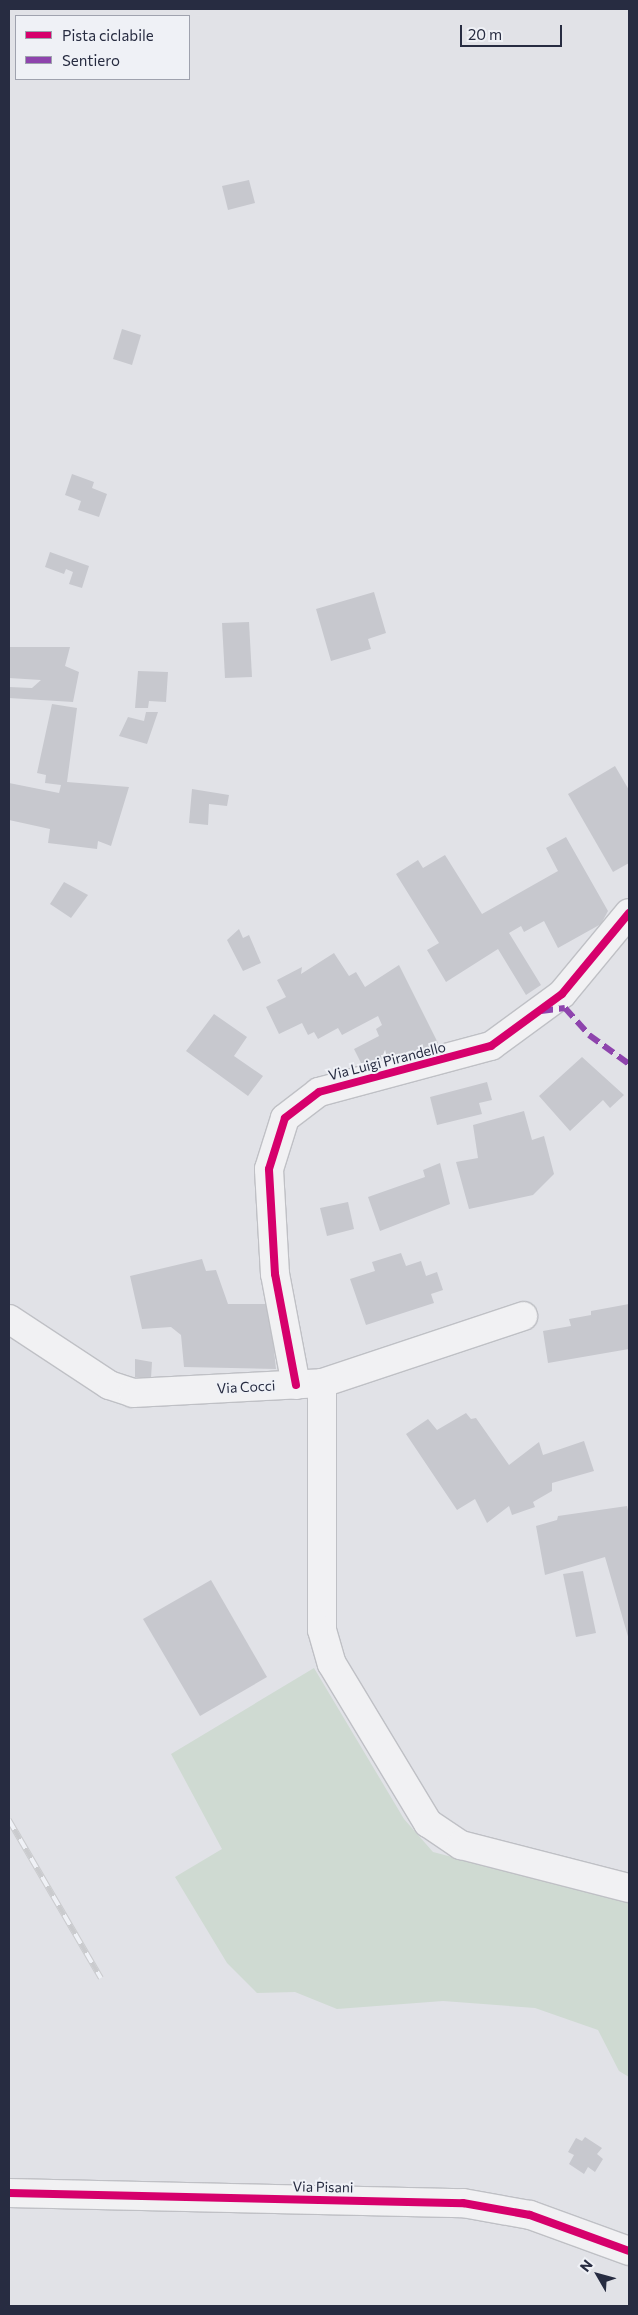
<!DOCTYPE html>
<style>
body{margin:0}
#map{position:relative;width:638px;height:2315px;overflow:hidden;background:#e1e2e7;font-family:Commissioner,sans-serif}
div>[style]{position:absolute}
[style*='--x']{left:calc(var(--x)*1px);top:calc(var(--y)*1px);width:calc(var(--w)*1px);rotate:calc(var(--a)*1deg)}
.green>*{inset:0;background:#cfdad2}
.building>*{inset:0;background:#c7c8ce}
.roads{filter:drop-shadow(1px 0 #bfc0c5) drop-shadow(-1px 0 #bfc0c5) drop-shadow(0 1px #bfc0c5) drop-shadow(0 -1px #bfc0c5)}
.minor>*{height:28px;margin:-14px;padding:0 14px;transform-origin:14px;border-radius:14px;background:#f1f1f3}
.rail>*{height:5.5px;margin-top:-2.75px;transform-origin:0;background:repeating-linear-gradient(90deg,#eff1f6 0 11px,#cacbce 0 22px);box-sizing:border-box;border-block:1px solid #cacbce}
.quiet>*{height:6px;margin-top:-3px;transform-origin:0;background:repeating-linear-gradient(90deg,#8e44ad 0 12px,transparent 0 18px)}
.cycleway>*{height:8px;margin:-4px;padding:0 4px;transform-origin:4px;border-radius:4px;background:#d6006c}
span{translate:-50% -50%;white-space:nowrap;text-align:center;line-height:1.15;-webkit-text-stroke:4px #eff1f6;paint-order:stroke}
.street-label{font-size:14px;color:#272c41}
.frame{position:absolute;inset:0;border:10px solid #272c41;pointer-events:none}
.legend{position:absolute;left:15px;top:15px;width:175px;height:65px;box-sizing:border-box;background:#eff1f6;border:1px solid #9fa2ae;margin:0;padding:6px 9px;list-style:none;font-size:15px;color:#272c41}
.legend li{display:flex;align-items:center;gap:10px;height:25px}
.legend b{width:25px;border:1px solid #9fa2ae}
.north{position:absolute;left:573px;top:2250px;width:50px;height:50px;-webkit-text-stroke:4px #eff1f6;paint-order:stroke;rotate:308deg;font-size:14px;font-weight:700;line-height:20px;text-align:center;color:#272c41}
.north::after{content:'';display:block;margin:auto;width:18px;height:22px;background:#272c41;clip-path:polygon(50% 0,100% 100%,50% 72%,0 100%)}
.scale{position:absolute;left:460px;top:25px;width:102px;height:22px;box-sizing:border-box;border:2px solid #272c41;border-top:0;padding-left:6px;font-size:15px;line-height:18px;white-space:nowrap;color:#272c41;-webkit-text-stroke:4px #eff1f6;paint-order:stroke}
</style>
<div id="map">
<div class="green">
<i style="clip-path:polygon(314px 1668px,404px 1819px,433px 1852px,629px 1903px,629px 2077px,619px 2071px,598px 2030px,535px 2008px,443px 2001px,337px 2009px,295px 1992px,257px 1993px,227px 1963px,175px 1877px,222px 1849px,171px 1754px)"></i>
</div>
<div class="building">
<i style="clip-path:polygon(249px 180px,255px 203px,228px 210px,222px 186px)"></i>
<i style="clip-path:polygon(122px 329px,141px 335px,132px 365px,113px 359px)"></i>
<i style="clip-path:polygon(72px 474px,94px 482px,92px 488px,107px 494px,99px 517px,78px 510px,81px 501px,65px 495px)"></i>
<i style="clip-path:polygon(50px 552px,89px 566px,82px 588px,69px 584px,73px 572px,66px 569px,64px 574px,45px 567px)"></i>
<i style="clip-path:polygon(374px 592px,386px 633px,368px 639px,371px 649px,331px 661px,316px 609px)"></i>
<i style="clip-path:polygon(249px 622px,252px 677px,225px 678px,222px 623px)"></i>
<i style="clip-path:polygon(9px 647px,70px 647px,65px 666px,79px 672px,73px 702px,9px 698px,9px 687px,32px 688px,41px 680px,9px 678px)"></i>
<i style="clip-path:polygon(138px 671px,168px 672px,166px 702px,149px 701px,148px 708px,135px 708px)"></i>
<i style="clip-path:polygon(52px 704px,77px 708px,67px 782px,129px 787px,111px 846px,98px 841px,97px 849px,48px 843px,50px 829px,9px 820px,9px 783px,59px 793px,61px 785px,45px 783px,46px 775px,37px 773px)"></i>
<i style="clip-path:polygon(146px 712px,158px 712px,147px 744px,119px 736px,128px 717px,144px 721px)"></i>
<i style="clip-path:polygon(615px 766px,629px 790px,629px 863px,613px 872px,568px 794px)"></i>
<i style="clip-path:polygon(192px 789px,229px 795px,227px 806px,209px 804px,208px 825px,189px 823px)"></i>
<i style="clip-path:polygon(566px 837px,608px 911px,601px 924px,558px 948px,544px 921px,524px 932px,521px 926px,509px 933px,541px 985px,526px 995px,498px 949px,446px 982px,427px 950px,439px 943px,396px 874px,418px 860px,423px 868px,445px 855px,482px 914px,558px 871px,546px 848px)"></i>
<i style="clip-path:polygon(64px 882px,88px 895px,71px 918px,50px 904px)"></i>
<i style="clip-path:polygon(239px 929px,243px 938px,249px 935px,261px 963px,243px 971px,227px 940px)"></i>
<i style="clip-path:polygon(334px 953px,349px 976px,356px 972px,365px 987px,399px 965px,438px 1043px,367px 1075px,354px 1049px,379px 1036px,376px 1029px,382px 1025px,378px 1016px,342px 1035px,338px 1028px,318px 1039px,314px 1032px,308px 1035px,302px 1023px,279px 1034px,266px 1007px,286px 997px,277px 980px,302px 967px,301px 974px)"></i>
<i style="clip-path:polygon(214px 1014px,247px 1037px,234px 1056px,263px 1076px,248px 1096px,186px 1051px)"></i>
<i style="clip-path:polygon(582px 1057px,624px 1095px,610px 1108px,603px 1100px,570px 1131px,539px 1096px)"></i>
<i style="clip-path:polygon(487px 1082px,492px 1100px,479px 1103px,482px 1114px,437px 1125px,430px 1097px)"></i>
<i style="clip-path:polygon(524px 1111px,532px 1140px,544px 1136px,554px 1174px,533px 1195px,469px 1209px,456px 1162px,478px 1158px,473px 1125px)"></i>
<i style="clip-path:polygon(440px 1163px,450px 1204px,380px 1231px,368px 1197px,425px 1177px,423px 1170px)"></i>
<i style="clip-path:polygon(348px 1202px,354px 1229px,327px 1236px,320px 1208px)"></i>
<i style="clip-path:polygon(401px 1253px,406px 1266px,421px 1261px,426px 1276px,437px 1272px,443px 1290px,431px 1294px,434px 1303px,366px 1325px,350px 1279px,375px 1271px,372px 1262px)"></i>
<i style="clip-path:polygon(202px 1259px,206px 1271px,216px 1270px,228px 1304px,269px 1304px,276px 1369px,184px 1367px,181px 1335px,171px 1327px,142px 1329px,130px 1276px)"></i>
<i style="clip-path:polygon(629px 1304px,629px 1349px,548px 1363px,543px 1331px,571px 1326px,569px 1319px,591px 1315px,591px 1311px)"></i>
<i style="clip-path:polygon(135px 1359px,152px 1362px,151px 1378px,135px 1377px)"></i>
<i style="clip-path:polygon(466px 1413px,471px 1419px,476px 1418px,509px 1465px,539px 1442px,543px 1455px,584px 1441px,594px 1471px,552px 1483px,552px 1491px,533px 1502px,535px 1507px,512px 1515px,509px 1506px,487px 1523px,475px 1499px,457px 1510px,406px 1434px,428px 1419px,437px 1430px)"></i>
<i style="clip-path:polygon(627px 1506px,629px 1515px,629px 1640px,605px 1557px,545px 1575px,536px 1526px,557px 1520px,558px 1516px)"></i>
<i style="clip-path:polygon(583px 1571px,596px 1633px,576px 1637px,563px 1574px)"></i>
<i style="clip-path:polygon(211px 1580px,267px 1677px,200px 1716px,143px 1619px)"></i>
<i style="clip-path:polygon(585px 2137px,602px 2148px,597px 2154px,603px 2159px,595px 2172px,588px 2167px,584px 2174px,569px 2164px,574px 2155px,568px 2152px,576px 2138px,582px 2141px)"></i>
</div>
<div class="roads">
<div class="minor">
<i style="--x:9;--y:1319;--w:120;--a:33.4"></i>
<i style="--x:109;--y:1385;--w:25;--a:18"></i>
<i style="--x:133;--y:1393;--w:189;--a:-3"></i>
<i style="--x:322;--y:1383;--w:212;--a:-18.4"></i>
<i style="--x:322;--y:1383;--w:247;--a:90"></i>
<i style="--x:322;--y:1630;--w:35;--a:74"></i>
<i style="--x:332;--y:1664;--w:186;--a:58.9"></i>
<i style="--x:428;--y:1823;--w:40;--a:34"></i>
<i style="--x:461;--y:1845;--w:173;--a:14.4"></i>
<i style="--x:296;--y:1385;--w:113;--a:-100.7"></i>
<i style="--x:275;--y:1274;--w:105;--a:-93.3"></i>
<i style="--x:269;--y:1169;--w:53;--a:-72.6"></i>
<i style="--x:285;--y:1118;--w:43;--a:-37.4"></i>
<i style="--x:319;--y:1092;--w:178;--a:-15"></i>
<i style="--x:491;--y:1046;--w:88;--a:-36.2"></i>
<i style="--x:562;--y:994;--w:105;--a:-50.4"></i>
<i style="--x:9;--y:2193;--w:454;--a:1.3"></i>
<i style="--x:463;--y:2203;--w:68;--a:10.2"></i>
<i style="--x:530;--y:2215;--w:105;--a:20"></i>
</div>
</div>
<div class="rail">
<i style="--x:9;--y:1820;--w:183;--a:59.8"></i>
</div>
<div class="quiet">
<i style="--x:541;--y:1011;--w:24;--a:-7"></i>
<i style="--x:565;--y:1008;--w:36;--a:48"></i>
<i style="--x:589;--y:1035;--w:49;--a:35.9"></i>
</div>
<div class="cycleway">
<i style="--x:296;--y:1385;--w:113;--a:-100.7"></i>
<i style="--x:275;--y:1274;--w:105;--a:-93.3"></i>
<i style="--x:269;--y:1169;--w:53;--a:-72.6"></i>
<i style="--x:285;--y:1118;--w:43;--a:-37.4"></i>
<i style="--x:319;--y:1092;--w:178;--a:-15"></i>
<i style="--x:491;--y:1046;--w:88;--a:-36.2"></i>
<i style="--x:562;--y:994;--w:105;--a:-50.4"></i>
<i style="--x:9;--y:2193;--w:454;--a:1.3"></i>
<i style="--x:463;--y:2203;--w:68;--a:10.2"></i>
<i style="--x:530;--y:2215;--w:105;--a:20"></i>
</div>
<div class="street-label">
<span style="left:387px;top:1061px;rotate:-14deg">Via Luigi Pirandello</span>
<span style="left:246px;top:1387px;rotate:-3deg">Via Cocci</span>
<span style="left:323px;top:2187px;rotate:1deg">Via Pisani</span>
</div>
<div class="frame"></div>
<ul class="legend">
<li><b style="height:6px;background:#d6006c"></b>Pista ciclabile</li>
<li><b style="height:6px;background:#8e44ad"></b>Sentiero</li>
</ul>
<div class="north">N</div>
<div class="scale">20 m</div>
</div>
